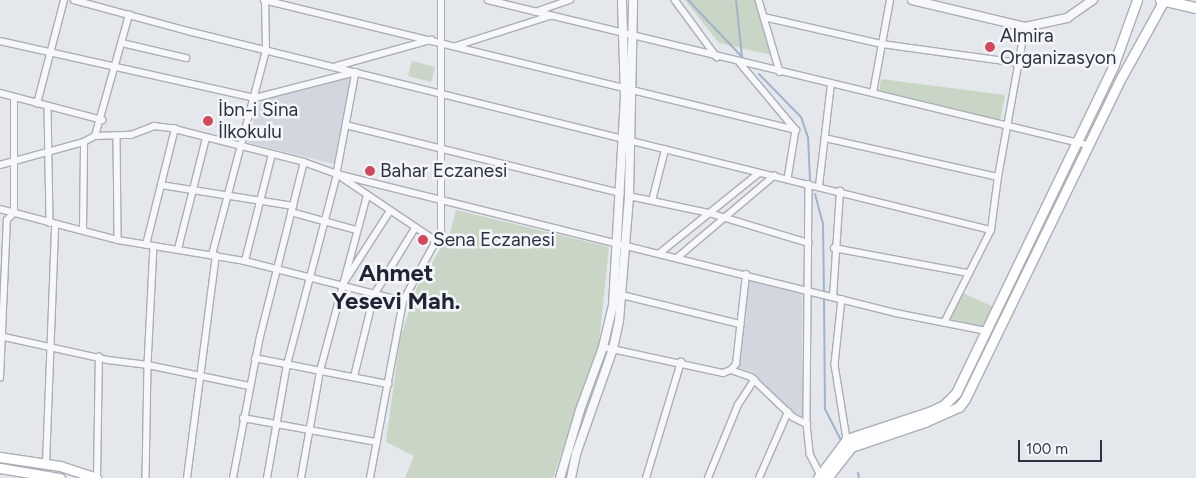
<!DOCTYPE html>
<meta charset="utf-8">
<style>
body{margin:0}
#map{position:relative;width:1196px;height:478px;overflow:hidden;background:#e4e7ec;font-family:Figtree,sans-serif}
div>[style]{position:absolute}
[style*='--x']{left:calc(var(--x)*1px);top:calc(var(--y)*1px);width:calc(var(--w)*1px);rotate:calc(var(--a)*1deg)}
.built>*{inset:0;background:#d2d6de}
.green>*{inset:0;background:#c9d6c5}
.stream>*{height:2px;margin:-1px;padding:0 1px;transform-origin:1px;border-radius:1px;background:#9fb4cc}
.roads{filter:drop-shadow(1px 0 #a9aeb7) drop-shadow(-1px 0 #a9aeb7) drop-shadow(0 1px #a9aeb7) drop-shadow(0 -1px #a9aeb7)}
.minor>*{height:5.5px;margin:-2.75px;padding:0 2.75px;transform-origin:2.75px;border-radius:2.75px;background:#f7f8fa}
.tertiary>*{height:8px;margin:-4px;padding:0 4px;transform-origin:4px;border-radius:4px;background:#f7f8fa}
.secondary>*{height:9px;margin:-4.5px;padding:0 4.5px;transform-origin:4.5px;border-radius:4.5px;background:#fff}
.trunk>*{height:10px;margin:-5px;padding:0 5px;transform-origin:5px;border-radius:5px;background:#fff}
.dots>*{width:14px;height:14px;translate:-50% -50%;box-sizing:border-box;border:2px solid #f4f6f9;border-radius:50%}
span{translate:-50% -50%;white-space:nowrap;text-align:center;line-height:1.15;-webkit-text-stroke:5px #f4f6f9;paint-order:stroke}
.poi-label{font-size:19px;color:#2b3445}
.left{translate:0 -50%;text-align:left}
.district-label{font-size:24px;color:#1d2536;font-weight:700}
.scale{position:absolute;left:1018px;top:440px;width:84px;height:22px;box-sizing:border-box;border:2px solid #2b3445;border-top:0;padding-left:6px;font-size:15px;line-height:18px;white-space:nowrap;color:#2b3445;-webkit-text-stroke:4px #f4f6f9;paint-order:stroke}
</style>
<div id="map">
<div class="built">
<i style="clip-path:polygon(349px 77px,351px 80px,334px 164px,246px 142px,260px 101px)"></i>
<i style="clip-path:polygon(750px 276px,802px 289px,803px 417px,793px 412px,752px 372px,739px 368px,741px 331px,745px 326px,747px 313px,744px 307px,747px 279px)"></i>
</div>
<div class="green">
<i style="clip-path:polygon(685px 0,756px 0,772px 55px,719px 43px)"></i>
<i style="clip-path:polygon(412px 61px,435px 67px,431px 82px,408px 76px)"></i>
<i style="clip-path:polygon(881px 79px,1005px 95px,1000px 121px,879px 92px)"></i>
<i style="clip-path:polygon(456px 210px,609px 247px,599px 343px,553px 478px,405px 478px,414px 456px,386px 442px,400px 339px,416px 289px,450px 233px)"></i>
<i style="clip-path:polygon(963px 293px,994px 307px,984px 327px,950px 319px)"></i>
</div>
<div class="stream">
<i style="--x:688;--y:0;--w:79;--a:46.5"></i>
<i style="--x:736;--y:0;--w:57;--a:84"></i>
<i style="--x:759;--y:74;--w:60;--a:45.7"></i>
<i style="--x:801;--y:117;--w:21;--a:71"></i>
<i style="--x:808;--y:137;--w:43;--a:87.3"></i>
<i style="--x:815;--y:194;--w:31;--a:75"></i>
<i style="--x:823;--y:224;--w:69;--a:89.2"></i>
<i style="--x:824;--y:298;--w:111;--a:89.5"></i>
<i style="--x:825;--y:409;--w:34;--a:63"></i>
<i style="--x:858;--y:473;--w:5;--a:79"></i>
</div>
<div class="roads">
<div class="minor">
<i style="--x:74;--y:0;--w:122;--a:15.2"></i>
<i style="--x:192;--y:32;--w:823;--a:13.92"></i>
<i style="--x:264;--y:0;--w:548;--a:13.73"></i>
<i style="--x:488;--y:0;--w:617;--a:13.59"></i>
<i style="--x:675;--y:0;--w:71;--a:53.6"></i>
<i style="--x:759;--y:0;--w:75;--a:73.7"></i>
<i style="--x:535;--y:12;--w:37;--a:-19"></i>
<i style="--x:764;--y:17;--w:121;--a:12.9"></i>
<i style="--x:882;--y:44;--w:138;--a:7.9"></i>
<i style="--x:0;--y:41;--w:261;--a:12.6"></i>
<i style="--x:255;--y:98;--w:104;--a:-14.4"></i>
<i style="--x:356;--y:72;--w:104;--a:100.6"></i>
<i style="--x:337;--y:174;--w:122;--a:34"></i>
<i style="--x:122;--y:43;--w:66;--a:13.2"></i>
<i style="--x:456;--y:46;--w:99;--a:-17.7"></i>
<i style="--x:740;--y:63;--w:87;--a:50.1"></i>
<i style="--x:796;--y:130;--w:50;--a:99.3"></i>
<i style="--x:337;--y:66;--w:98;--a:-15.5"></i>
<i style="--x:0;--y:93;--w:106;--a:14.8"></i>
<i style="--x:873;--y:93;--w:95;--a:-79.6"></i>
<i style="--x:37;--y:104;--w:107;--a:-75.4"></i>
<i style="--x:48;--y:107;--w:116;--a:89"></i>
<i style="--x:346;--y:125;--w:283;--a:13.9"></i>
<i style="--x:95;--y:136;--w:36;--a:-2"></i>
<i style="--x:131;--y:135;--w:25;--a:-21"></i>
<i style="--x:154;--y:126;--w:17;--a:7"></i>
<i style="--x:171;--y:128;--w:137;--a:14.3"></i>
<i style="--x:304;--y:162;--w:35;--a:20"></i>
<i style="--x:337;--y:174;--w:576;--a:13.96"></i>
<i style="--x:896;--y:313;--w:93;--a:11.2"></i>
<i style="--x:117;--y:136;--w:104;--a:89.4"></i>
<i style="--x:825;--y:138;--w:177;--a:12.7"></i>
<i style="--x:0;--y:165;--w:87;--a:-15.3"></i>
<i style="--x:84;--y:142;--w:13;--a:-29"></i>
<i style="--x:95;--y:136;--w:126;--a:-74.3"></i>
<i style="--x:809;--y:184;--w:240;--a:90.5"></i>
<i style="--x:807;--y:424;--w:30;--a:84"></i>
<i style="--x:810;--y:454;--w:22;--a:63"></i>
<i style="--x:161;--y:185;--w:134;--a:9"></i>
<i style="--x:819;--y:186;--w:103;--a:-83.3"></i>
<i style="--x:629;--y:196;--w:82;--a:12"></i>
<i style="--x:709;--y:213;--w:104;--a:16.7"></i>
<i style="--x:652;--y:201;--w:53;--a:-75.7"></i>
<i style="--x:0;--y:209;--w:122;--a:14.7"></i>
<i style="--x:118;--y:240;--w:129;--a:9.4"></i>
<i style="--x:245;--y:261;--w:163;--a:14.2"></i>
<i style="--x:291;--y:212;--w:68;--a:15.3"></i>
<i style="--x:83;--y:230;--w:88;--a:-89.3"></i>
<i style="--x:146;--y:245;--w:120;--a:-76"></i>
<i style="--x:154;--y:246;--w:119;--a:92.9"></i>
<i style="--x:148;--y:365;--w:103;--a:11.7"></i>
<i style="--x:834;--y:248;--w:135;--a:10.6"></i>
<i style="--x:178;--y:249;--w:114;--a:-75.8"></i>
<i style="--x:660;--y:253;--w:127;--a:-38.9"></i>
<i style="--x:212;--y:255;--w:212;--a:-75.2"></i>
<i style="--x:266;--y:50;--w:50;--a:-91.1"></i>
<i style="--x:678;--y:257;--w:126;--a:-40.2"></i>
<i style="--x:245;--y:261;--w:110;--a:-75.8"></i>
<i style="--x:345;--y:281;--w:83;--a:-57.3"></i>
<i style="--x:622;--y:295;--w:122;--a:13.8"></i>
<i style="--x:833;--y:297;--w:106;--a:-86.2"></i>
<i style="--x:842;--y:299;--w:66;--a:96.1"></i>
<i style="--x:835;--y:365;--w:75;--a:80.8"></i>
<i style="--x:944;--y:323;--w:104;--a:-63.2"></i>
<i style="--x:991;--y:230;--w:53;--a:-82.5"></i>
<i style="--x:998;--y:177;--w:152;--a:-79.8"></i>
<i style="--x:0;--y:336;--w:111;--a:12.5"></i>
<i style="--x:108;--y:360;--w:40;--a:7.1"></i>
<i style="--x:148;--y:365;--w:113;--a:91"></i>
<i style="--x:603;--y:347;--w:123;--a:12.2"></i>
<i style="--x:723;--y:373;--w:9;--a:-21"></i>
<i style="--x:731;--y:370;--w:8;--a:-50"></i>
<i style="--x:736;--y:364;--w:90;--a:-83.6"></i>
<i style="--x:255;--y:358;--w:136;--a:11.1"></i>
<i style="--x:731;--y:370;--w:21;--a:19"></i>
<i style="--x:751;--y:377;--w:58;--a:43.6"></i>
<i style="--x:793;--y:417;--w:16;--a:27"></i>
<i style="--x:354;--y:377;--w:84;--a:-76.3"></i>
<i style="--x:374;--y:295;--w:79;--a:-58.5"></i>
<i style="--x:0;--y:378;--w:158;--a:-87.5"></i>
<i style="--x:7;--y:220;--w:10;--a:-45"></i>
<i style="--x:14;--y:213;--w:115;--a:-90"></i>
<i style="--x:243;--y:418;--w:136;--a:10.2"></i>
<i style="--x:46;--y:464;--w:239;--a:-87.8"></i>
<i style="--x:97;--y:478;--w:121;--a:-89.1"></i>
<i style="--x:187;--y:478;--w:224;--a:-82.6"></i>
<i style="--x:233;--y:478;--w:144;--a:-79.2"></i>
<i style="--x:260;--y:337;--w:180;--a:-75.9"></i>
<i style="--x:267;--y:478;--w:115;--a:-80"></i>
<i style="--x:287;--y:365;--w:197;--a:-75.3"></i>
<i style="--x:301;--y:478;--w:109;--a:-79.9"></i>
<i style="--x:320;--y:371;--w:182;--a:-75"></i>
<i style="--x:370;--y:478;--w:180;--a:-79.4"></i>
<i style="--x:403;--y:301;--w:79;--a:-61.2"></i>
<i style="--x:441;--y:232;--w:232;--a:-90"></i>
<i style="--x:646;--y:478;--w:121;--a:-73.2"></i>
<i style="--x:708;--y:478;--w:79;--a:-67.7"></i>
<i style="--x:738;--y:405;--w:30;--a:-57"></i>
<i style="--x:759;--y:478;--w:72;--a:-66.3"></i>
</div>
<div class="tertiary">
<i style="--x:912;--y:0;--w:116;--a:13.4"></i>
<i style="--x:1025;--y:27;--w:43;--a:-12.1"></i>
<i style="--x:1067;--y:18;--w:32;--a:-35"></i>
<i style="--x:560;--y:478;--w:71;--a:-73.6"></i>
<i style="--x:580;--y:410;--w:67;--a:-69.9"></i>
<i style="--x:603;--y:347;--w:43;--a:-76.6"></i>
<i style="--x:613;--y:305;--w:208;--a:-86.7"></i>
<i style="--x:625;--y:97;--w:97;--a:-91.8"></i>
<i style="--x:571;--y:478;--w:25;--a:-78"></i>
<i style="--x:576;--y:454;--w:111;--a:-70.6"></i>
<i style="--x:613;--y:349;--w:29;--a:-78"></i>
<i style="--x:619;--y:321;--w:125;--a:-85.4"></i>
<i style="--x:629;--y:196;--w:196;--a:-88.8"></i>
</div>
<div class="secondary">
<i style="--x:0;--y:457;--w:61;--a:8.5"></i>
<i style="--x:60;--y:466;--w:38;--a:18"></i>
<i style="--x:0;--y:468;--w:61;--a:9.5"></i>
<i style="--x:818;--y:478;--w:49;--a:-53.4"></i>
<i style="--x:847;--y:439;--w:89;--a:-18.4"></i>
<i style="--x:931;--y:411;--w:14;--a:-25"></i>
<i style="--x:944;--y:405;--w:17;--a:-45"></i>
<i style="--x:956;--y:393;--w:365;--a:-64.3"></i>
<i style="--x:1114;--y:64;--w:68;--a:-70.2"></i>
<i style="--x:827;--y:478;--w:39;--a:-52"></i>
<i style="--x:851;--y:447;--w:78;--a:-18.7"></i>
<i style="--x:925;--y:422;--w:37;--a:-24"></i>
<i style="--x:959;--y:407;--w:10;--a:-53"></i>
<i style="--x:965;--y:399;--w:357;--a:-64.1"></i>
<i style="--x:1121;--y:78;--w:89;--a:-61.1"></i>
</div>
<div class="trunk">
<i style="--x:1161;--y:0;--w:36;--a:13"></i>
</div>
</div>
<div class="dots">
<i style="left:990px;top:47px;background:#d1495b"></i>
<i style="left:208px;top:121px;background:#d1495b"></i>
<i style="left:370px;top:171px;background:#d1495b"></i>
<i style="left:423px;top:240px;background:#d1495b"></i>
</div>
<div class="poi-label">
<span class="left" style="left:1000px;top:47px">Almira<br>Organizasyon</span>
<span class="left" style="left:218px;top:121px">İbn-i Sina<br>İlkokulu</span>
<span class="left" style="left:380px;top:171px">Bahar Eczanesi</span>
<span class="left" style="left:433px;top:240px">Sena Eczanesi</span>
</div>
<div class="district-label">
<span style="left:396px;top:287px">Ahmet<br>Yesevi Mah.</span>
</div>
<div class="scale">100 m</div>
</div>
